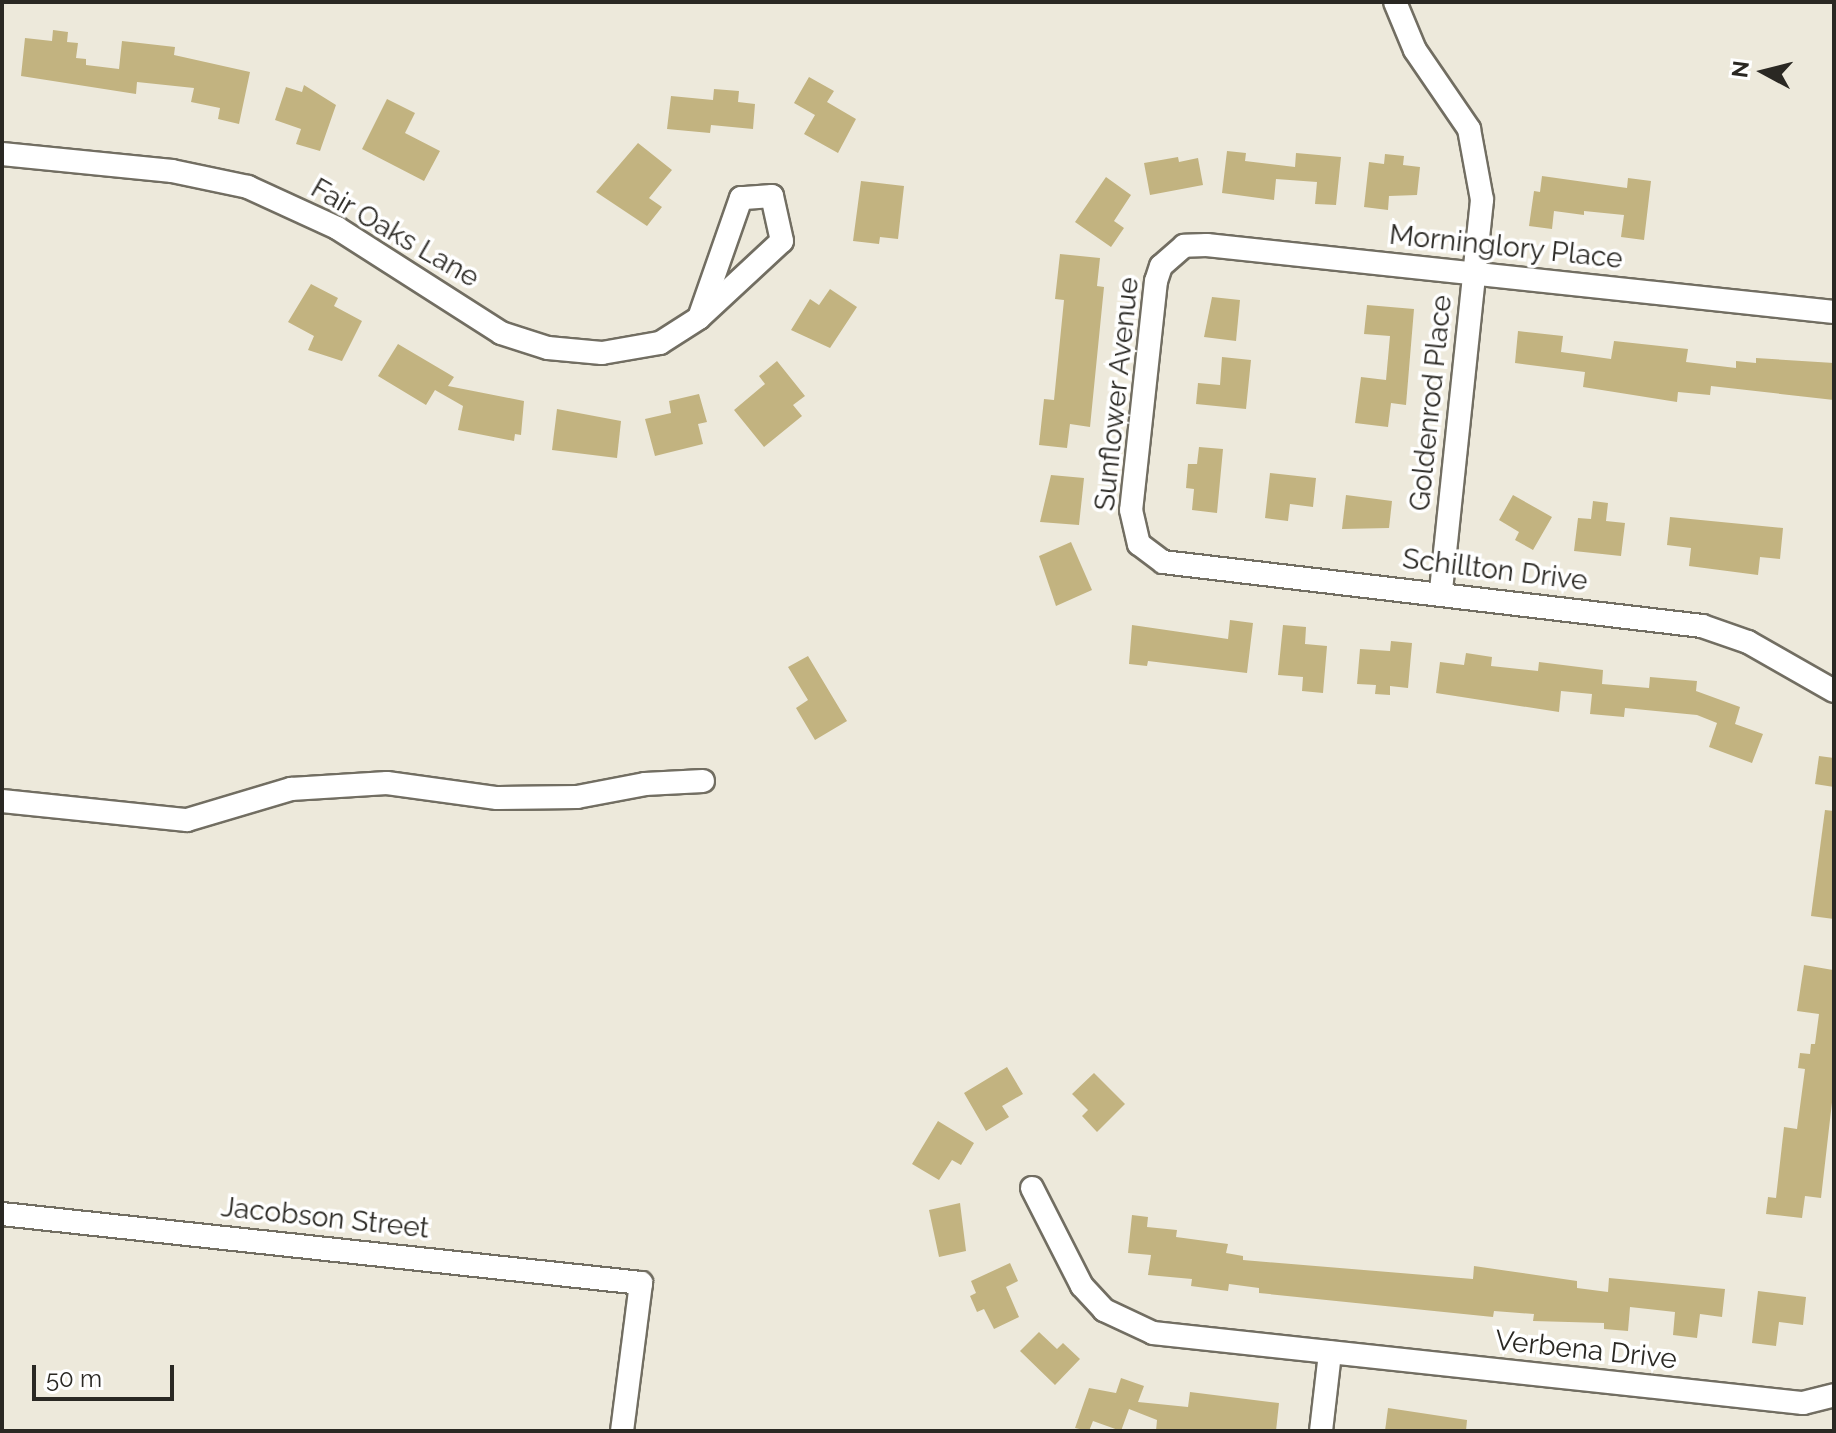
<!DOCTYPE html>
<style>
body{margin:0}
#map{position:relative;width:1836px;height:1433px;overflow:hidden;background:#ede9db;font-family:Raleway,sans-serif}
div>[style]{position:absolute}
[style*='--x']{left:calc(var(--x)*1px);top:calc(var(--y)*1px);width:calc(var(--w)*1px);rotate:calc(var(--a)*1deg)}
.building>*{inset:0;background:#c2b380}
.roads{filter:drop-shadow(2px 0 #726e62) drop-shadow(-2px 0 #726e62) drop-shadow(0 2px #726e62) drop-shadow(0 -2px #726e62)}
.street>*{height:22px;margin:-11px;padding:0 11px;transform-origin:11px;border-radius:11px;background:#fff}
span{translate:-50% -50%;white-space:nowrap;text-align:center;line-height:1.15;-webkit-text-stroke:7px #fff;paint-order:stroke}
.street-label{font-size:28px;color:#2a2823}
.frame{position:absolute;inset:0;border:4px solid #2a2823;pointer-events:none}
.north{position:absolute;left:1724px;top:32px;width:80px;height:80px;-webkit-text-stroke:6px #fff;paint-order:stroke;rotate:277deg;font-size:22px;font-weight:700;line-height:32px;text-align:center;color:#2a2823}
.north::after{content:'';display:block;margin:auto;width:28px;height:36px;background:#2a2823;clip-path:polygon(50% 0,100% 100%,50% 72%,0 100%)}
.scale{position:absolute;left:32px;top:1365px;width:142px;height:36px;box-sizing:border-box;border:4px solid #2a2823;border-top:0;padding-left:10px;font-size:24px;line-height:28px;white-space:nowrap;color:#2a2823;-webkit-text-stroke:6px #fff;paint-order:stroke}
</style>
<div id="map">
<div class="building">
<i style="clip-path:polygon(53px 30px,68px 32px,67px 42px,78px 43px,76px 58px,86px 59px,86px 65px,119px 69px,122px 41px,175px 47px,174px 55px,250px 72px,239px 124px,218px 119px,220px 108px,191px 102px,194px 88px,137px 82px,136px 94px,21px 76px,25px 38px,52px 41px)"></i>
<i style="clip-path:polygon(809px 77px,834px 91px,827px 102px,856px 119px,838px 153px,804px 134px,815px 115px,794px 103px)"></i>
<i style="clip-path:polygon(304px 85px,336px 105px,320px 151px,296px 144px,301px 129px,275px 120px,286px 87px,302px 92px)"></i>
<i style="clip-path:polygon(714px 89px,739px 91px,738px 102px,755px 104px,753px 129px,711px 125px,710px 133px,667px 129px,671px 96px,713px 100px)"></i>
<i style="clip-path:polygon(387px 99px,415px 113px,405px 133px,440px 151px,424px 181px,362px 149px)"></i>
<i style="clip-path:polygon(638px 143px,672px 170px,649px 198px,662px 207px,647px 226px,596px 192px)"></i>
<i style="clip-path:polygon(1227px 151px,1246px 153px,1245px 161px,1295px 167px,1296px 153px,1341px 157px,1336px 205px,1315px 204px,1317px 182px,1276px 179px,1274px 200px,1222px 193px)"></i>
<i style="clip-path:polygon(1385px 154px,1404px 156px,1403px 165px,1420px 167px,1417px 195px,1389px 196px,1388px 210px,1364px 207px,1369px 162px,1384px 164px)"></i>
<i style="clip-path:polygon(1178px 157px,1179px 162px,1198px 158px,1203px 185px,1150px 195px,1144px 163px)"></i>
<i style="clip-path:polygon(1542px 176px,1627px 188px,1628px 178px,1651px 181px,1644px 240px,1621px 237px,1624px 215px,1584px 211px,1584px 215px,1554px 211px,1552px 229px,1529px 226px,1534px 191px,1540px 192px)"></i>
<i style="clip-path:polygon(1106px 177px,1131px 195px,1114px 221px,1124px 228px,1111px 247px,1075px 222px)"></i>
<i style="clip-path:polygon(861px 181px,904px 186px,898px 239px,880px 237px,879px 244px,853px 241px)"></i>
<i style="clip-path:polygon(1060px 254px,1100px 258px,1097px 286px,1104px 287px,1090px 427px,1070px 424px,1067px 448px,1039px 445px,1044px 399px,1054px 400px,1064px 300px,1055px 299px)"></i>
<i style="clip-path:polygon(311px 284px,338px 298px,334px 306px,362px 321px,342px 361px,308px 350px,314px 336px,288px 322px)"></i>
<i style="clip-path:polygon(830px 289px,857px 307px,830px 348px,791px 330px,810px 299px,819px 305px)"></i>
<i style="clip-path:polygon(1212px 297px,1240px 300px,1236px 341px,1204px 337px)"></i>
<i style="clip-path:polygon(1367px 305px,1414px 309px,1406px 405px,1391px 403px,1388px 427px,1355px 423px,1361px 377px,1386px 380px,1390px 336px,1364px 334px)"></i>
<i style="clip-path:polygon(1518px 331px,1563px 336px,1561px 352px,1611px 359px,1614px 341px,1688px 349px,1686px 362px,1736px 368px,1736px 361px,1756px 363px,1756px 358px,1834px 363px,1834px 400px,1711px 386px,1710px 395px,1678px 392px,1677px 402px,1583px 387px,1585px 372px,1515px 363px)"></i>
<i style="clip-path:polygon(398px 344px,454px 377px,448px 386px,524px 401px,521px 435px,515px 434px,514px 441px,458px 430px,463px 406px,435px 390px,426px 405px,378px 376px)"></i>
<i style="clip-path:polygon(1222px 357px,1251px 360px,1246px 409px,1196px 404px,1198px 383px,1220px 385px)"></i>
<i style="clip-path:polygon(777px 361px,805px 396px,793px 405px,802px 416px,764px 447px,734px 410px,765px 384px,759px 376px)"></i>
<i style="clip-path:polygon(699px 394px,707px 422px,698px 424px,703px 444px,655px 456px,645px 419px,671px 413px,669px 401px)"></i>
<i style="clip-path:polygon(557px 409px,621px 421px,617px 458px,552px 450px)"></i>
<i style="clip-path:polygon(1199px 447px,1223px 449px,1217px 513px,1192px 510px,1194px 489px,1186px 488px,1188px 464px,1197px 464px)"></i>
<i style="clip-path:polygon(1270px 473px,1316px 478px,1313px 507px,1290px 504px,1288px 521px,1265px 518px)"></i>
<i style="clip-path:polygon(1051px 475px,1084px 478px,1079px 525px,1040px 522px)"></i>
<i style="clip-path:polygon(1346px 495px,1392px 501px,1389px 528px,1342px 529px)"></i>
<i style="clip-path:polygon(1513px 495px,1552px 517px,1533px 550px,1515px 540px,1519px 532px,1499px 520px)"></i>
<i style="clip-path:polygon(1593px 501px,1608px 503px,1606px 521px,1625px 523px,1621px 556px,1574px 551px,1578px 518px,1591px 519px)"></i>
<i style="clip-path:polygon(1670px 517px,1783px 528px,1780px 559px,1760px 557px,1758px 575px,1689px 566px,1691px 548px,1667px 545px)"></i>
<i style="clip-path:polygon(1071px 542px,1092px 590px,1056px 606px,1039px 556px)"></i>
<i style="clip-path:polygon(1230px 620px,1253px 623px,1247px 673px,1148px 661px,1147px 666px,1129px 664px,1132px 625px,1228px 639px)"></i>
<i style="clip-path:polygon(1283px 625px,1306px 627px,1305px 644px,1327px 646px,1323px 693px,1302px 691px,1303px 677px,1278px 675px)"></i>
<i style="clip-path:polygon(1391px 641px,1412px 643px,1408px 688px,1390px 686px,1390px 695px,1375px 694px,1376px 685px,1357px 684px,1360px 649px,1390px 651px)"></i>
<i style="clip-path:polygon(1466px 653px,1492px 657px,1491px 666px,1538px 671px,1539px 662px,1603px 670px,1602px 684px,1649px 688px,1650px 677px,1697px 681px,1696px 691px,1740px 707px,1735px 724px,1763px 734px,1752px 763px,1709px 747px,1717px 723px,1697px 715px,1625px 708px,1624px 717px,1590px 714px,1592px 694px,1561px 691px,1559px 712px,1436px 693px,1440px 662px,1464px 665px)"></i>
<i style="clip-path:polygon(808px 656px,847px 721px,815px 740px,796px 708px,808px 700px,788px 667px)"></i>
<i style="clip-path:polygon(1819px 756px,1834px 758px,1834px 787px,1815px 784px)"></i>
<i style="clip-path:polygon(1825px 810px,1834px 811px,1834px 919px,1811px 916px)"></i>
<i style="clip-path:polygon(1804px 965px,1833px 970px,1834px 1085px,1821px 1198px,1805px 1196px,1802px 1218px,1766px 1214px,1768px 1197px,1776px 1198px,1784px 1127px,1797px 1129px,1805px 1069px,1798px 1068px,1800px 1053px,1810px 1054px,1811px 1044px,1815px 1044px,1819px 1014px,1797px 1011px)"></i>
<i style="clip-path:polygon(1007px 1067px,1023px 1094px,1002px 1106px,1009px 1117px,986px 1131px,964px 1093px)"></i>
<i style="clip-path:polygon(1094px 1073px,1125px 1104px,1097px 1132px,1082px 1116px,1088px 1110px,1072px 1094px)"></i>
<i style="clip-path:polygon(938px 1121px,974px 1143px,961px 1165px,952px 1160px,939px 1180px,912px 1164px)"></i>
<i style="clip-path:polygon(960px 1203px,966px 1251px,939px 1257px,929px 1210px)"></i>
<i style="clip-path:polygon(1132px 1215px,1148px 1217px,1147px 1227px,1177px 1230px,1176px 1237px,1228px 1244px,1226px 1253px,1243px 1256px,1243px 1260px,1473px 1279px,1474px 1266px,1577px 1281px,1577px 1288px,1608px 1292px,1609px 1278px,1725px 1289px,1722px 1317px,1700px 1314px,1697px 1338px,1673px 1335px,1675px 1312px,1630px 1307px,1628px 1331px,1604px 1329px,1604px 1323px,1533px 1321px,1534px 1314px,1494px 1311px,1493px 1317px,1259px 1293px,1259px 1288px,1229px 1284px,1228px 1291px,1191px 1286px,1192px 1279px,1148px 1275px,1151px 1255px,1128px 1253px)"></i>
<i style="clip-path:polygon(1010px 1263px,1018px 1281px,1006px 1287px,1019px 1317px,994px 1329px,984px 1309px,977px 1312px,970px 1296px,976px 1293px,971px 1281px)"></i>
<i style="clip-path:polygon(1758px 1291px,1806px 1297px,1803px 1325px,1779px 1322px,1776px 1346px,1752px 1343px)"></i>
<i style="clip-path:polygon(1039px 1332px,1057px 1349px,1063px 1343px,1080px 1359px,1055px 1385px,1020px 1351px)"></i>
<i style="clip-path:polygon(1121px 1378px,1144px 1386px,1138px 1402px,1188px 1407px,1190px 1392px,1279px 1403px,1276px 1431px,1156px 1431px,1157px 1420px,1129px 1409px,1121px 1431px,1093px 1421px,1089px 1431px,1075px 1428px,1089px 1388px,1116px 1393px)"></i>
<i style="clip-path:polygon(1388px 1408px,1467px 1420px,1466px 1431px,1385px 1431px)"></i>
</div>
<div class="roads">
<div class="street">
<i style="--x:1395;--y:2;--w:52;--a:67.4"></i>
<i style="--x:1415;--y:50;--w:96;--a:55.6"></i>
<i style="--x:1469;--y:129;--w:72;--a:79.6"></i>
<i style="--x:1482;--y:200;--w:395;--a:96"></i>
<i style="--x:2;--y:154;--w:171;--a:5.7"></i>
<i style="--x:172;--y:171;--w:78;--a:11.9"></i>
<i style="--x:248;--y:187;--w:98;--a:24.7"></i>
<i style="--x:337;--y:228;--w:195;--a:32.6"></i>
<i style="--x:501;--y:333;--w:49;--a:17.7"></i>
<i style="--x:548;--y:348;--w:54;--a:5.3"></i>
<i style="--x:602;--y:353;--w:59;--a:-9.8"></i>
<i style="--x:660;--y:343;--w:46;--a:-32.7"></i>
<i style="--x:699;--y:318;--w:113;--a:-42.9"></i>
<i style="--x:782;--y:241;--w:46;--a:-102.5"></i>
<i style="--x:772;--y:196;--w:31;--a:176"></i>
<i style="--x:741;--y:198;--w:127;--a:109.3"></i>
<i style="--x:1834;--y:312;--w:631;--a:-173.9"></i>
<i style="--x:1207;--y:245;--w:23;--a:178"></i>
<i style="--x:1184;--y:246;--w:30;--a:139"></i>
<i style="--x:1161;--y:266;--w:16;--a:108"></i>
<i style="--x:1156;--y:281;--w:230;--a:96.2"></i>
<i style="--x:1131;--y:510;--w:35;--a:77"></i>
<i style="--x:1139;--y:544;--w:30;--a:37"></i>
<i style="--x:1163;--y:562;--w:543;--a:6.77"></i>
<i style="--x:1702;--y:626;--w:49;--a:19.2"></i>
<i style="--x:1748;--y:642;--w:99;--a:29.7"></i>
<i style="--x:2;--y:801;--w:186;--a:5.9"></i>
<i style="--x:187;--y:820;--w:109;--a:-16.6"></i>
<i style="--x:291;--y:789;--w:96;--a:-3.6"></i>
<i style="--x:387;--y:783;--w:111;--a:7.8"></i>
<i style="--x:497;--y:798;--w:80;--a:-0.7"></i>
<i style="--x:577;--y:797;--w:69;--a:-10.8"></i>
<i style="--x:645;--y:784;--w:58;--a:-3"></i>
<i style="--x:1032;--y:1188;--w:110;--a:63"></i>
<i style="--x:1082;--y:1286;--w:33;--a:47"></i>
<i style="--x:1104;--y:1310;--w:54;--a:25.1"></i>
<i style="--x:1153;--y:1333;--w:654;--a:6.15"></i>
<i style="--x:1803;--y:1403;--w:32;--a:-14"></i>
<i style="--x:2;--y:1214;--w:643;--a:6.16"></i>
<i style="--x:641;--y:1283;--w:149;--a:97.3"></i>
<i style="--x:1321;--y:1431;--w:79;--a:-83.4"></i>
</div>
</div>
<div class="street-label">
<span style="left:395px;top:233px;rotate:30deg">Fair Oaks Lane</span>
<span style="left:1506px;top:247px;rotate:6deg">Morninglory Place</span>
<span style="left:1117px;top:394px;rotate:-84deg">Sunflower Avenue</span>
<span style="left:1431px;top:403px;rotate:-84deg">Goldenrod Place</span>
<span style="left:1495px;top:570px;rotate:7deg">Schillton Drive</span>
<span style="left:325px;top:1218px;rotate:6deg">Jacobson Street</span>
<span style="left:1586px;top:1350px;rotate:6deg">Verbena Drive</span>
</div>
<div class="frame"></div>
<div class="north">N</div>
<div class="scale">50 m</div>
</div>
